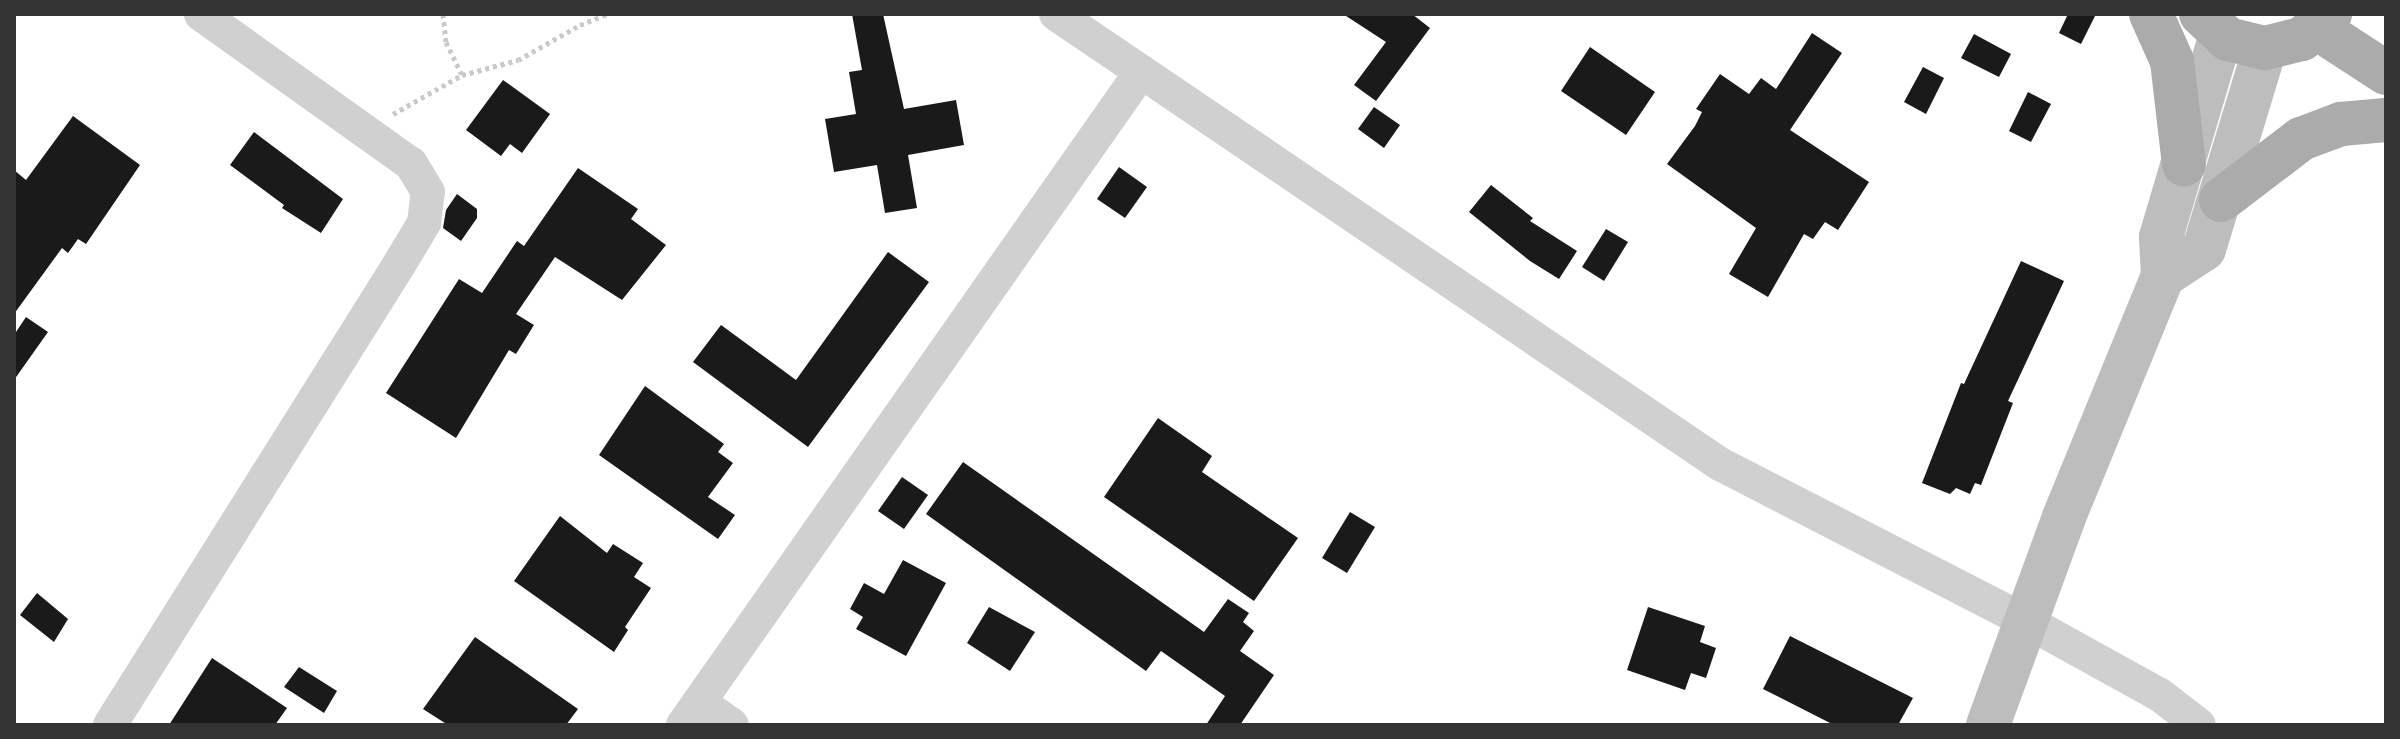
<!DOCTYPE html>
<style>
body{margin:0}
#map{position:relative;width:2400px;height:739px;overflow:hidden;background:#fff;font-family:"Source Sans 3",sans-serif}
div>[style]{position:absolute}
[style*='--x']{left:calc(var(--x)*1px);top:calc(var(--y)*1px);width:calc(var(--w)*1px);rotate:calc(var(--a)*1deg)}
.building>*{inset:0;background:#1a1a1a}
.path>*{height:5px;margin-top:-2.5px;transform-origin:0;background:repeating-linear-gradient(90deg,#cacaca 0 4px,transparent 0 8px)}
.street>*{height:34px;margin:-17px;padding:0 17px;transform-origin:17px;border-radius:17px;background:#d0d0d0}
.secondary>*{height:44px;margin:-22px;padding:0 22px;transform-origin:22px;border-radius:22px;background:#bdbdbd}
.primary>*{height:44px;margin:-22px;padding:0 22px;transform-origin:22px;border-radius:22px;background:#ababab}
span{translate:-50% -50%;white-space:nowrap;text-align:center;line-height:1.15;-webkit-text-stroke:8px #fff;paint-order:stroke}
.frame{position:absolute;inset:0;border:16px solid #333;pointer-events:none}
</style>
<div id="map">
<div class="building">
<i style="clip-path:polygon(852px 14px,883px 14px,904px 109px,956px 100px,964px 145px,908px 155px,917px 208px,885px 213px,877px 165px,834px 172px,825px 119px,856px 114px,849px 72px,862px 70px)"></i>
<i style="clip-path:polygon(1343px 14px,1412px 14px,1430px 28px,1376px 101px,1354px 85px,1386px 42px)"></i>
<i style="clip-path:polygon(2068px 14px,2096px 14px,2081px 44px,2059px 33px)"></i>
<i style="clip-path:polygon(1812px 33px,1842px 53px,1790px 130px,1869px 182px,1838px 230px,1825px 222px,1813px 239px,1804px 234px,1768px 297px,1729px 274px,1756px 228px,1667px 164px,1695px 126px,1702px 112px,1696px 109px,1720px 74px,1749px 94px,1761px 78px,1776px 89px)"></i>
<i style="clip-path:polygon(1974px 34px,2011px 54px,1999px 77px,1961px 58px)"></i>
<i style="clip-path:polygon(1590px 47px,1655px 92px,1626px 135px,1561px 91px)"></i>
<i style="clip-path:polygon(1923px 67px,1944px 78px,1926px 114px,1904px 102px)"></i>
<i style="clip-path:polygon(503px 80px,550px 114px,522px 153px,510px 144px,501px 156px,466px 130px)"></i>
<i style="clip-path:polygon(2028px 92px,2051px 104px,2031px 142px,2009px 131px)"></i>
<i style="clip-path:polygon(1374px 107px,1400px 125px,1384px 148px,1358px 129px)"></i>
<i style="clip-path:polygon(73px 116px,140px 165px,86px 244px,78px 239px,68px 253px,62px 248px,14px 314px,14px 170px,26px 180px)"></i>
<i style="clip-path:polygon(254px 132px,343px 199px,321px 233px,282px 208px,284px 205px,230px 165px)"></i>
<i style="clip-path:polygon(1119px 167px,1147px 187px,1125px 218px,1097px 199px)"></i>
<i style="clip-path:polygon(578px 168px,638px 209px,631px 219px,666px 245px,622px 300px,555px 257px,516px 314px,534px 325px,516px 354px,509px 350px,456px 438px,386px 393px,459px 279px,482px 293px,517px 241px,524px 246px)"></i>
<i style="clip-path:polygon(1491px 185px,1533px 218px,1530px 221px,1577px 251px,1559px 279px,1530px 261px,1469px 212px)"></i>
<i style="clip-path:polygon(457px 194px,477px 209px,477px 218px,461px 241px,443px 228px,446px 210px)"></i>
<i style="clip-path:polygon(1606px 229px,1628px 242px,1604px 281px,1582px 267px)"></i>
<i style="clip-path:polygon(888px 252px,929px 282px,808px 447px,693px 362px,721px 325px,796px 380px)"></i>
<i style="clip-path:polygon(2021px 261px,2064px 281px,2008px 401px,2013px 403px,1981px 485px,1975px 483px,1970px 494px,1956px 488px,1950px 494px,1922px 483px,1961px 383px,1964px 384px)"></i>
<i style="clip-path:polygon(26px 317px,48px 332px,14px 380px,14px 335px)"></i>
<i style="clip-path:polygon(645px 386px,724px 444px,718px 452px,733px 463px,708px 497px,735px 515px,718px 539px,599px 455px)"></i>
<i style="clip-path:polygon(1158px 418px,1212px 456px,1202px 472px,1298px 538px,1254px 601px,1104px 497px)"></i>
<i style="clip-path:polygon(963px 462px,1204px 632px,1228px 599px,1249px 613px,1243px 622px,1254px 631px,1240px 651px,1274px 675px,1240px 725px,1206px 725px,1225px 696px,1161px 651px,1146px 671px,926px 514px)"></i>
<i style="clip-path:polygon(902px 477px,928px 495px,904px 529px,878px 511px)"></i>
<i style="clip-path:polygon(1350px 512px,1375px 527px,1347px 573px,1322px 558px)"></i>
<i style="clip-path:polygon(560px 516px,607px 553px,613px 544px,643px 563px,634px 577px,651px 588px,625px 627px,628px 630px,614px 652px,514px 581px)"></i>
<i style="clip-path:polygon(903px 560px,946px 583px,906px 656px,856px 629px,863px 617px,850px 609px,864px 583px,884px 594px)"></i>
<i style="clip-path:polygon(37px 593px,68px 619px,54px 642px,20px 615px)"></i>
<i style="clip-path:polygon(989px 607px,1035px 632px,1010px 671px,967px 643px)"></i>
<i style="clip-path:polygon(1648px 607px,1705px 626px,1700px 642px,1716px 648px,1706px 678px,1691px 673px,1685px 690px,1627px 670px)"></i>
<i style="clip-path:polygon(1790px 636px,1913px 698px,1898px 725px,1834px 725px,1763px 689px)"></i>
<i style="clip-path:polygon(475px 637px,578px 709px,566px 725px,448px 725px,423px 709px)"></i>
<i style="clip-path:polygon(212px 658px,287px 708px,275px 725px,169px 725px)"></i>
<i style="clip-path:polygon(299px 667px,337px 691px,324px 713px,284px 687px)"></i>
</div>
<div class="path">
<i style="--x:443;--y:14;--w:28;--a:84"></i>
<i style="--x:446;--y:42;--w:37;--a:64"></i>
<i style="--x:393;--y:114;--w:79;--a:-29.5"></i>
<i style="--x:462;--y:75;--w:58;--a:-15"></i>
<i style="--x:518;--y:60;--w:71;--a:-29.4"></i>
<i style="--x:580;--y:25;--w:29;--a:-22"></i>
</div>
<div class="street">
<i style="--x:1056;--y:14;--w:802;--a:34.13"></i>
<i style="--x:1720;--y:464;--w:342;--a:27.2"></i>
<i style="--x:2024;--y:620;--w:155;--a:28.9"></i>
<i style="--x:2160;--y:695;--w:49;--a:37.6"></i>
<i style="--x:699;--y:702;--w:40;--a:34.9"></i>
<i style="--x:110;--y:725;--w:545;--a:-57.88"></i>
<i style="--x:400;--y:263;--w:47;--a:-59"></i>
<i style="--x:424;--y:223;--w:31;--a:-83"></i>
<i style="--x:428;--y:192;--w:33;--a:-121"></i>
<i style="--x:411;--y:164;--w:258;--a:-144.5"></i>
<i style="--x:683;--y:725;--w:798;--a:-54.96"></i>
</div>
<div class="secondary">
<i style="--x:2163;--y:276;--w:49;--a:-33.4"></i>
<i style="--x:2204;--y:249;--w:210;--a:-73.1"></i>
<i style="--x:1988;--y:725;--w:221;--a:-69.9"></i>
<i style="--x:2064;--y:517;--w:261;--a:-67.7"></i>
<i style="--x:2163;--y:276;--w:39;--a:-93"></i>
<i style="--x:2161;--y:237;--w:212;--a:-73.5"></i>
</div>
<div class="primary">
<i style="--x:2151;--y:14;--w:51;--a:65.9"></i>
<i style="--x:2172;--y:61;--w:104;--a:83.4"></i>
<i style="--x:2201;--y:14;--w:37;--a:43"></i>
<i style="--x:2228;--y:39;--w:38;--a:14"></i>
<i style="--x:2265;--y:48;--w:38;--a:-14"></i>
<i style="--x:2302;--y:39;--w:38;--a:-42"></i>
<i style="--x:2317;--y:28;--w:82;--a:33.1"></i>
<i style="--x:2221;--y:200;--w:101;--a:-37.3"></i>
<i style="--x:2301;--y:139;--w:43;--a:-20.6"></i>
<i style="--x:2341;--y:124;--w:45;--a:-5.1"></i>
</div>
<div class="frame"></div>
</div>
